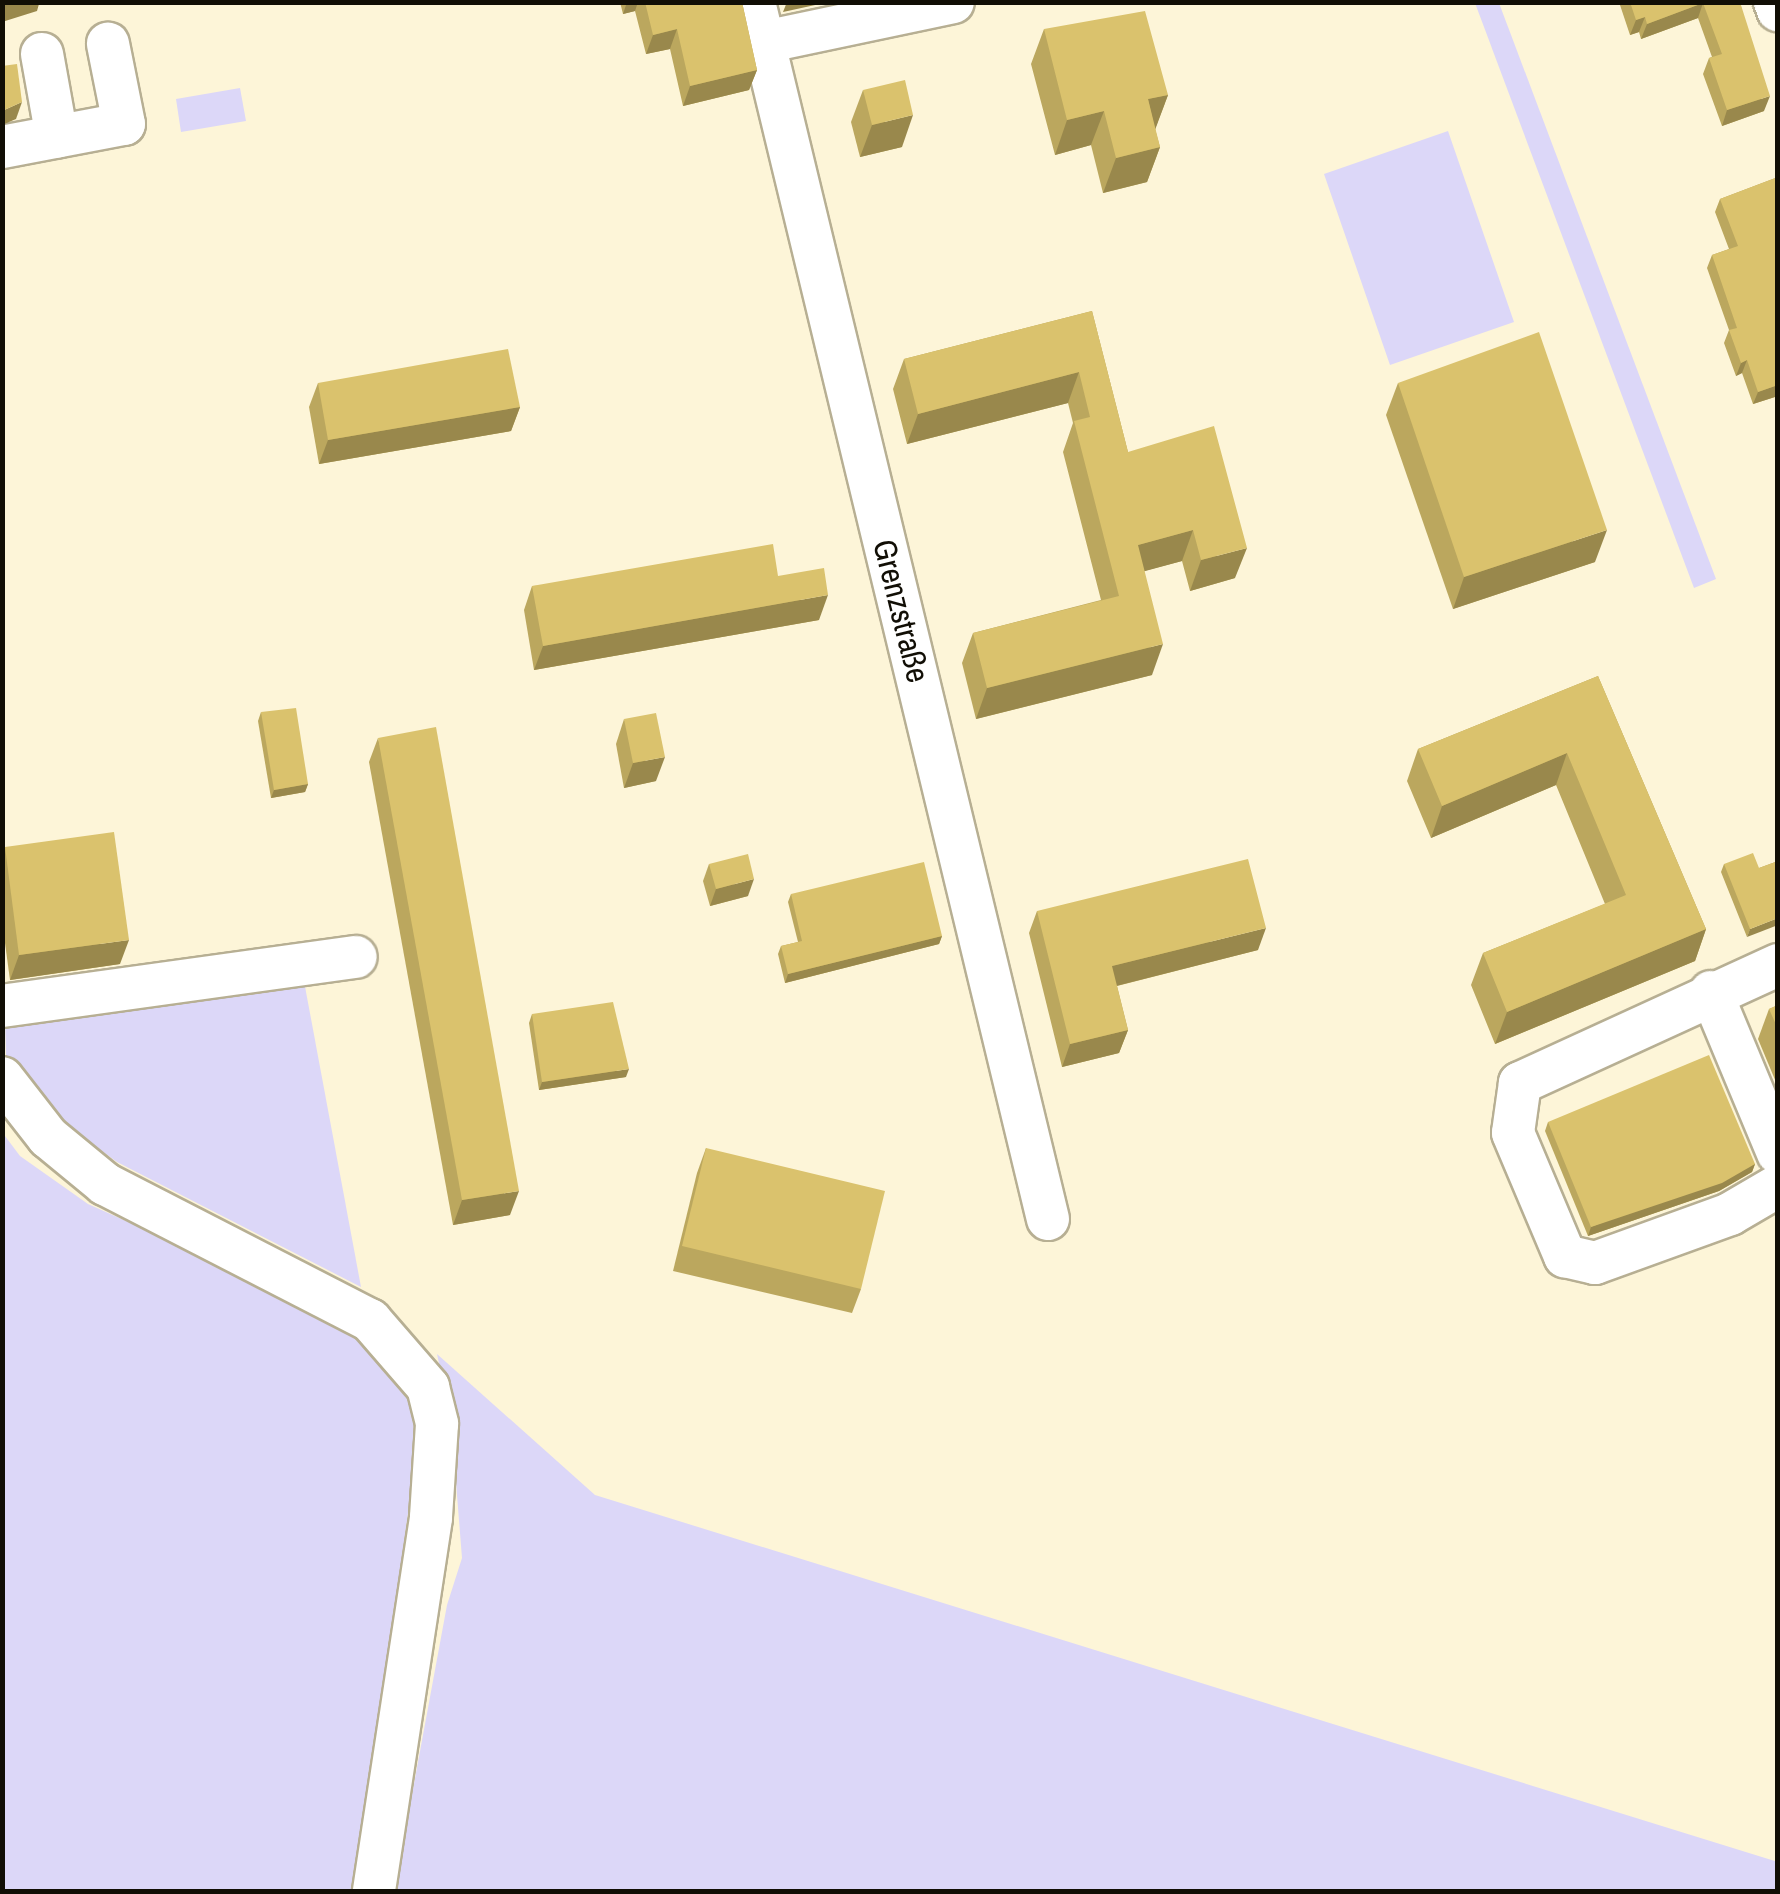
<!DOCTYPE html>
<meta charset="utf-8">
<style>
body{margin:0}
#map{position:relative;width:1780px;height:1894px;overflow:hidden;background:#fdf5d8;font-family:"Archivo Narrow",sans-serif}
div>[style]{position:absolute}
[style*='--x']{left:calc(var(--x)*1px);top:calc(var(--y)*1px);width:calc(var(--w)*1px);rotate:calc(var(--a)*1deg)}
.green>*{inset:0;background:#dcd7f8}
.roads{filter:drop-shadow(2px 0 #b7af93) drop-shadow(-2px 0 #b7af93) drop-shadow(0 2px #b7af93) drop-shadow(0 -2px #b7af93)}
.minor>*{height:42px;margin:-21px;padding:0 21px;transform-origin:21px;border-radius:21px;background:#fff}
.wall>*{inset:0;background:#bba75e}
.shaded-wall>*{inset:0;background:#99884c}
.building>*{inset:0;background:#dac26d}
span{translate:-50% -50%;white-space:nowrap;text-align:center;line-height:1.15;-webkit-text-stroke:8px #fff;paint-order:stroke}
.street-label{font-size:32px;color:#110e05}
.frame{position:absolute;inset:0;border:5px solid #110e05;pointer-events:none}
</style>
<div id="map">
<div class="green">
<i style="clip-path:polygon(1475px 3px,1499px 3px,1716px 579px,1694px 588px)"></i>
<i style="clip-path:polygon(240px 88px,246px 121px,181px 132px,176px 99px)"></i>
<i style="clip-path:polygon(1448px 131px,1514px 322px,1390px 365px,1324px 174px)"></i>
<i style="clip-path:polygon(301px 965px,361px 1287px,117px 1162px,50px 1113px,6px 1056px,5px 1021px)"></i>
<i style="clip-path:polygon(2px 1132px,20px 1156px,88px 1204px,361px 1326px,410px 1400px,419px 1432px,357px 1891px,3px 1891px)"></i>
<i style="clip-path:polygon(437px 1354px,595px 1495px,1778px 1862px,1777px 1892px,394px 1892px,447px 1605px,462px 1558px,451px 1420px)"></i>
</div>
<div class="roads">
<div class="minor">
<i style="--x:754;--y:2;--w:1252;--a:76.42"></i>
<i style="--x:1775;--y:2;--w:9;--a:69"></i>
<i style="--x:764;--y:42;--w:193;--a:-11.9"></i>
<i style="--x:42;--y:54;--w:84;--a:79.8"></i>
<i style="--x:2;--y:147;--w:124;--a:-10.7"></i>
<i style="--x:124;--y:124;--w:82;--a:-101.3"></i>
<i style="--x:1778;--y:965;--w:284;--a:155.4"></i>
<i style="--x:1520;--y:1083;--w:50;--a:98"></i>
<i style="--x:1513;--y:1133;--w:134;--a:67.1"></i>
<i style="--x:1565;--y:1256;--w:31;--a:13"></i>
<i style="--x:1595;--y:1263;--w:144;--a:-19.9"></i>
<i style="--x:1730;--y:1214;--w:56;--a:-30.3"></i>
<i style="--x:1711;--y:992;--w:174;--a:67.4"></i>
<i style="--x:2;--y:1006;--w:357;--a:-7.9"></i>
<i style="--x:2;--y:1078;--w:75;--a:52.1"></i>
<i style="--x:48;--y:1137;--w:74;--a:39.5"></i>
<i style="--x:105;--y:1184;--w:298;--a:27.2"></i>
<i style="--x:370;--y:1320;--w:89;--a:49.1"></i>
<i style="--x:428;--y:1387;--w:38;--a:76"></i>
<i style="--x:437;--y:1424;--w:94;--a:93.7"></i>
<i style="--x:431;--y:1518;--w:378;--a:98.7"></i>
</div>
</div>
<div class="wall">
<i style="clip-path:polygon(620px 2px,742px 2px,757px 70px,749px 90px,683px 106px,670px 49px,646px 54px,635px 11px,623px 14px)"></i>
<i style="clip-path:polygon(1619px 2px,1740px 2px,1764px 111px,1722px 126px,1703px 74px,1709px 58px,1712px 57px,1698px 18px,1641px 39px,1639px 32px,1630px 35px)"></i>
<i style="clip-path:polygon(1044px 29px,1168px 95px,1155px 129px,1160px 147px,1147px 182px,1103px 193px,1091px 145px,1055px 155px,1031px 64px)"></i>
<i style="clip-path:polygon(863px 90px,902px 147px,860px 157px,851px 122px)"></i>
<i style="clip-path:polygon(1778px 177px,1778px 396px,1753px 404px,1742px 373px,1736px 376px,1724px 343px,1729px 330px,1707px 268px,1712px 255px,1729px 249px,1715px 212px,1720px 199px)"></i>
<i style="clip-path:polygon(1092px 311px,1128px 452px,1235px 578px,1190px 591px,1182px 561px,1144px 571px,1152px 675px,976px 719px,962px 663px,973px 633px,1101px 600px,1063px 452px,1073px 423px,1068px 403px,907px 444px,893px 389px,904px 359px)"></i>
<i style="clip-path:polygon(318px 383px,520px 407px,511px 431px,319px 464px,309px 407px)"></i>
<i style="clip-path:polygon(1398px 383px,1595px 562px,1453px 609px,1386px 415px)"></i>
<i style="clip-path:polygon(778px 576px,819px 620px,534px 670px,524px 610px,532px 586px)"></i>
<i style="clip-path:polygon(1598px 676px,1706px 929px,1695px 961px,1495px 1044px,1471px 985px,1483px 953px,1605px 904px,1556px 785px,1431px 838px,1407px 781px,1418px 749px)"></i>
<i style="clip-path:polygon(261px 712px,308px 784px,305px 792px,271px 798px,258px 721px)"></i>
<i style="clip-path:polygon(624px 719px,656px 781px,624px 788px,616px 744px)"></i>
<i style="clip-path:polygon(378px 738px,510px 1215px,453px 1225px,369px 762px)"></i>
<i style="clip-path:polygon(5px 847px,120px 964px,10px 980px,2px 921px,2px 854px)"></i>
<i style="clip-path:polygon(1778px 861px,1747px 937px,1721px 872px,1724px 864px,1759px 868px)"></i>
<i style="clip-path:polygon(709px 864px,748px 896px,710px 906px,703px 881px)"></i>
<i style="clip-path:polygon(791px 894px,942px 936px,939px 944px,785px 983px,778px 954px,781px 946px,798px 942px,788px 902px)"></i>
<i style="clip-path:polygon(1037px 911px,1258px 950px,1117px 986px,1128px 1030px,1119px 1053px,1062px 1067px,1029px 933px)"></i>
<i style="clip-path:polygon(1778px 1005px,1778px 1087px,1758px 1039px,1769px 1009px)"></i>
<i style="clip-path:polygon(532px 1014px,626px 1077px,539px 1090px,529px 1023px)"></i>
<i style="clip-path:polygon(1548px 1122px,1755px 1164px,1752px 1172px,1719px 1191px,1588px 1236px,1545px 1131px)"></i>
<i style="clip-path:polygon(706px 1148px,861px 1289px,852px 1313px,673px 1271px,697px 1173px)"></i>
</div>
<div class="shaded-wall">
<i style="clip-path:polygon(9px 2px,46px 2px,39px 4px,37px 11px,2px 22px,2px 4px)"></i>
<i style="clip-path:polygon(627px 2px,638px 2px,635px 11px,623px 14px)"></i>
<i style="clip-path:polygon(787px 2px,829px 2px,783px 12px)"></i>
<i style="clip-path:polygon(1703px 3px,1698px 18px,1641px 39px,1647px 24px)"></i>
<i style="clip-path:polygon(1645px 17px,1639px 32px,1630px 35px,1636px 20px)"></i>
<i style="clip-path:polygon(677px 29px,670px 49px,646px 54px,653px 35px)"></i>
<i style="clip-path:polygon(757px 70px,749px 90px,683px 106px,690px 86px)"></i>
<i style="clip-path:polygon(1168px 95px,1155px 130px,1148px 99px)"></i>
<i style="clip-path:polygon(1770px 96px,1764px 111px,1722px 126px,1727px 110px)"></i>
<i style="clip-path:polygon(22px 102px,16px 119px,2px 125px,2px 111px)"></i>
<i style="clip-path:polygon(1104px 111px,1091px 145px,1055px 155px,1067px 120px)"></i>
<i style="clip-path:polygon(913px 115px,902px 147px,860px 157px,872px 125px)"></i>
<i style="clip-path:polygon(1160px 147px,1147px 182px,1103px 193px,1116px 158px)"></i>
<i style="clip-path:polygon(1747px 360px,1742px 373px,1736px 376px,1741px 363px)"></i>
<i style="clip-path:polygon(1079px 372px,1068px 403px,907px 444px,918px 414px)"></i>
<i style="clip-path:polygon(1778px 385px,1778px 396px,1753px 404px,1758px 392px)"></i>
<i style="clip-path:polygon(520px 407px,511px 431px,319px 464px,328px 440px)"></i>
<i style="clip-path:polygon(1193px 530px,1182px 561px,1127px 576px,1138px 545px)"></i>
<i style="clip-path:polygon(1607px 530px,1595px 562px,1453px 609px,1464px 577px)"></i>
<i style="clip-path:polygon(1247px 548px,1235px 578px,1190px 591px,1201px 560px)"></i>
<i style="clip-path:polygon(828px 595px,819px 620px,534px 670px,543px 646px)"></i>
<i style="clip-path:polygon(1163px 644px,1152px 675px,976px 719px,987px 688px)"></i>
<i style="clip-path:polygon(1567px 753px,1556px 785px,1431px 838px,1442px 806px)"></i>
<i style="clip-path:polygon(665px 757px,656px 781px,624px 788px,633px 763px)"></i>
<i style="clip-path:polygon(308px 784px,305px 792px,271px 798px,274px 790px)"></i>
<i style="clip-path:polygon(754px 879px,748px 896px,710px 906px,716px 889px)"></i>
<i style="clip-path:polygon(1778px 918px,1778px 925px,1747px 937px,1750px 929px)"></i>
<i style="clip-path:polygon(1266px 928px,1258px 950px,1104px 989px,1112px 966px)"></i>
<i style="clip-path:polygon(1706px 929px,1695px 961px,1495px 1044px,1507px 1012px)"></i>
<i style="clip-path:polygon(942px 936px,939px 944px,785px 983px,788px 974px)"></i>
<i style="clip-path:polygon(129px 940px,120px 964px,10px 980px,19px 955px)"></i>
<i style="clip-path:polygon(1128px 1030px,1119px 1053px,1062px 1067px,1070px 1044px)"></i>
<i style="clip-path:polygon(629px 1069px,626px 1077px,539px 1090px,542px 1082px)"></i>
<i style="clip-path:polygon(1755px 1164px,1752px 1172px,1719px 1191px,1588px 1236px,1591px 1227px)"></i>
<i style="clip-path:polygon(519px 1191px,510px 1215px,453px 1225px,462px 1200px)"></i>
</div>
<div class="building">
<i style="clip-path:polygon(645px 2px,742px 2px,757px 70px,690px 86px,677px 29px,653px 35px)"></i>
<i style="clip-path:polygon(1630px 2px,1740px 2px,1770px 96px,1727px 110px,1709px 58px,1722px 54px,1703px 3px,1647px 24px,1645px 17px,1636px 20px)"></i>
<i style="clip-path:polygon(1145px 11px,1168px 95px,1148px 99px,1160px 147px,1116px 158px,1104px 111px,1067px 120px,1044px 29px)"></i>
<i style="clip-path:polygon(17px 64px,22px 102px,2px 111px,2px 66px)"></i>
<i style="clip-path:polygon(905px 80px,913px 115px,872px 125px,863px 90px)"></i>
<i style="clip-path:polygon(1778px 177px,1778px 385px,1758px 392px,1747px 360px,1741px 363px,1729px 330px,1737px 328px,1712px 255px,1738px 246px,1720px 199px)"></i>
<i style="clip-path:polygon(1092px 311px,1128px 452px,1214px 426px,1247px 548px,1201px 560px,1193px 530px,1138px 545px,1163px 644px,987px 688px,973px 633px,1119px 596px,1074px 421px,1090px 417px,1079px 372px,918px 414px,904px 359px)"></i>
<i style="clip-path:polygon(1539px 332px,1607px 530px,1464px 577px,1398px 383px)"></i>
<i style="clip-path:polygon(508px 349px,520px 407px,328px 440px,318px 383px)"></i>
<i style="clip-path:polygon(773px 544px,778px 576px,824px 568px,828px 595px,543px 646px,532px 586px)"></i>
<i style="clip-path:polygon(1598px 676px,1706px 929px,1507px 1012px,1483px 953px,1626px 895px,1567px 753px,1442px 806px,1418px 749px)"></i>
<i style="clip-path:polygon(296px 708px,308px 784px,274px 790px,261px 712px)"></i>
<i style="clip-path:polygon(656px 713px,665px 757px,633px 763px,624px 719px)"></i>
<i style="clip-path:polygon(436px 727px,519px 1191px,462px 1200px,378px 738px)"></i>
<i style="clip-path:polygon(114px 832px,129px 940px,19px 955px,5px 847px)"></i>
<i style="clip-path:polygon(1753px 853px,1759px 868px,1778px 861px,1778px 918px,1750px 929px,1724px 864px)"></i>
<i style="clip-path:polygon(748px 854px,754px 879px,716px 889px,709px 864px)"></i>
<i style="clip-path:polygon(1248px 859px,1266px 928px,1112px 966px,1128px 1030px,1070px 1044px,1037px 911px)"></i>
<i style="clip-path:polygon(924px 862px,942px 936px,788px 974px,781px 946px,802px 941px,791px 894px)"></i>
<i style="clip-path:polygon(613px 1002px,629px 1069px,542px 1082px,532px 1014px)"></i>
<i style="clip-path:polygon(1778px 1005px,1778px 1029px,1769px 1009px)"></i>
<i style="clip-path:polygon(1709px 1055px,1755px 1164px,1722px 1183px,1591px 1227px,1548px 1122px)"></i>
<i style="clip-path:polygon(706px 1148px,885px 1191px,861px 1289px,682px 1246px)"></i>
</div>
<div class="street-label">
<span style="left:901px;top:611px;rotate:76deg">Grenzstraße</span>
</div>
<div class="frame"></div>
</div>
